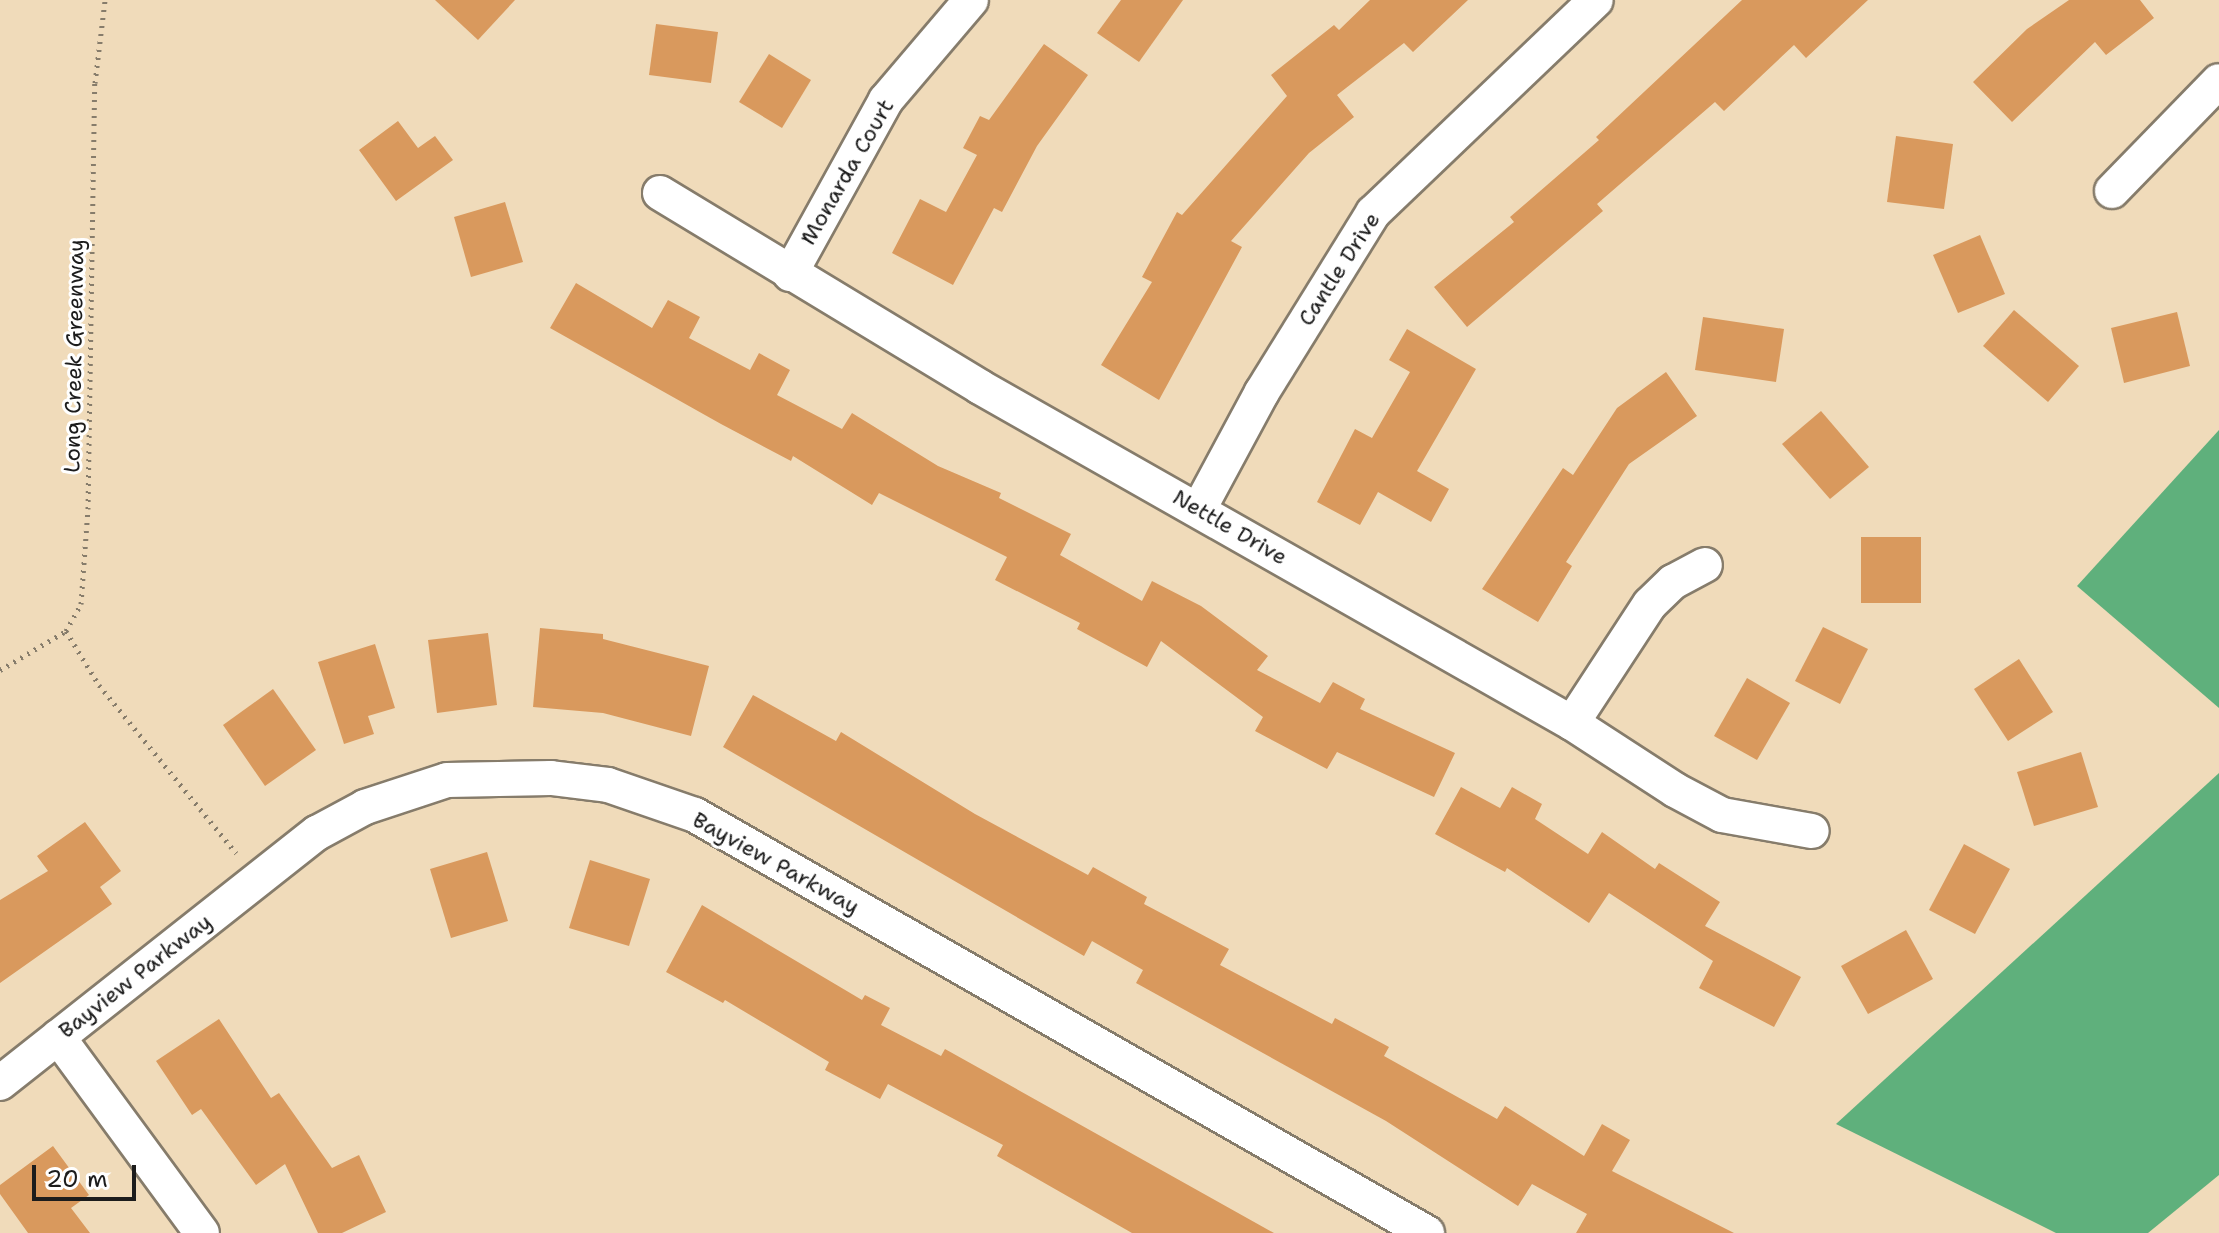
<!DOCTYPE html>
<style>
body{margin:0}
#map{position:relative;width:2219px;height:1233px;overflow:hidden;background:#f0dbba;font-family:"Shantell Sans",sans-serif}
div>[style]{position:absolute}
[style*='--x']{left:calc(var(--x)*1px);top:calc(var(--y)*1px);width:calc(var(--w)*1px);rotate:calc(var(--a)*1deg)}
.forest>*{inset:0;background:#5fb07c}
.building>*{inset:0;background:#d9995d}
.path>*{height:5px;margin-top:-2.5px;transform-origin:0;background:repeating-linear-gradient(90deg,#867c6b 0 2px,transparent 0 8px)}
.roads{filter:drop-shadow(2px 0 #867c6b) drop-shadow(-2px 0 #867c6b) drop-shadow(0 2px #867c6b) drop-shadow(0 -2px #867c6b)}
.street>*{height:34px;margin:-17px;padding:0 17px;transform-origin:17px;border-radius:17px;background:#fff}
span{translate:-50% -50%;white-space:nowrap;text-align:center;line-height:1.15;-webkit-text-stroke:6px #fff;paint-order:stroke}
.street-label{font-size:22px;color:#1c1c1c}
.scale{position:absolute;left:32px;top:1165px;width:104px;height:36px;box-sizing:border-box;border:4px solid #1c1c1c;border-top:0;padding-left:10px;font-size:24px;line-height:28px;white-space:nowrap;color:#1c1c1c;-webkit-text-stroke:6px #fff;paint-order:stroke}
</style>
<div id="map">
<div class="forest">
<i style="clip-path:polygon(2219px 430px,2219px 708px,2077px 586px)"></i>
<i style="clip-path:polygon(2219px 773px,2219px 1175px,2148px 1233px,2056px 1233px,1836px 1124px)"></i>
</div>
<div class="building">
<i style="clip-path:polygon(435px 0,515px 0,478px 40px)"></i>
<i style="clip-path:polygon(1121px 0,1183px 0,1139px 62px,1097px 33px)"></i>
<i style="clip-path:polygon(1370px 0,1468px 0,1413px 52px,1404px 43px,1337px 95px,1354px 117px,1309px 153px,1231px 241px,1242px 247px,1159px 400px,1101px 365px,1152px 282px,1142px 277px,1177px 212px,1182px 215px,1287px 96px,1271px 75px,1334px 25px,1339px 30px)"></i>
<i style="clip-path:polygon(1742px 0,1868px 0,1806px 58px,1794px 45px,1724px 111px,1715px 102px,1597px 204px,1603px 211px,1467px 327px,1434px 287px,1514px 222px,1510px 217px,1599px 140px,1596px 137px)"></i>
<i style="clip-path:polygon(2069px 0,2140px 0,2154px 18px,2106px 55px,2095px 42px,2012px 122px,1973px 82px,2027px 29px)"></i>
<i style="clip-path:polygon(656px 24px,718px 32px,711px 83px,649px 75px)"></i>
<i style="clip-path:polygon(1044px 44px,1088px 75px,1037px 146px,1002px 212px,994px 208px,953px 285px,892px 253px,920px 199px,946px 212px,977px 155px,963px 148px,980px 116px,989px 120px)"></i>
<i style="clip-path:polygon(769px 54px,811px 80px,782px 128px,739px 102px)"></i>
<i style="clip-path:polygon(398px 121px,418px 148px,435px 136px,453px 160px,396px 201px,359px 150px)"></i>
<i style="clip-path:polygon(1896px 136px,1953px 144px,1944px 209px,1887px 202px)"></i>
<i style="clip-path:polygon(505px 202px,523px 262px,471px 277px,454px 217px)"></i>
<i style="clip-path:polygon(1980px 235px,2005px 294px,1958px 313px,1933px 255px)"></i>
<i style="clip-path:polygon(576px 283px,652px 328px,668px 300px,700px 317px,689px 338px,750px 370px,759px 353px,790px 370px,777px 395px,842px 429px,852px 413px,938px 466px,1001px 493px,999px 498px,1071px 534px,1060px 555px,1142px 601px,1152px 581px,1201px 606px,1268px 656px,1257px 670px,1320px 703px,1333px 682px,1365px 699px,1360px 709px,1455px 753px,1434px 797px,1337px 752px,1327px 769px,1255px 731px,1263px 717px,1161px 641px,1147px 667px,1077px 629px,1080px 623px,995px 580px,1007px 557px,879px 493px,872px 505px,793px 456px,791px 461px,721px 424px,550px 328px)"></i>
<i style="clip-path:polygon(2014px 310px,2079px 366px,2048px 402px,1983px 346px)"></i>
<i style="clip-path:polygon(2177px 312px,2190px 366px,2124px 383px,2111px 328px)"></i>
<i style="clip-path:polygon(1703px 317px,1784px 329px,1776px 382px,1695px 370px)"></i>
<i style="clip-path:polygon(1407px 329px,1476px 369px,1417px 471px,1449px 489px,1431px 522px,1378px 492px,1360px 525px,1317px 502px,1355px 429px,1372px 438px,1410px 372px,1389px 360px)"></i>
<i style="clip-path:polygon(1666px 372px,1697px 416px,1629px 464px,1566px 562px,1572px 566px,1538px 622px,1482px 589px,1563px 468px,1573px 475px,1617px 408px)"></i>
<i style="clip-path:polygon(1821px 411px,1869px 467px,1830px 499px,1782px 444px)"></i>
<i style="clip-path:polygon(1861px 537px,1921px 537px,1921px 603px,1861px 603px)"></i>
<i style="clip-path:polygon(1823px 627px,1868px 649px,1840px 704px,1795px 681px)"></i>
<i style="clip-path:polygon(540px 628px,603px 634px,603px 639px,709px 666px,691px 736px,603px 713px,533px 707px)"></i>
<i style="clip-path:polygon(488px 633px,497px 705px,437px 713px,428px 640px)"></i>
<i style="clip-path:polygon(375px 644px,395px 708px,368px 716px,374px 734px,344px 744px,318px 662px)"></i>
<i style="clip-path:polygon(2019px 659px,2053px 712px,2008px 741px,1974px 689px)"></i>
<i style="clip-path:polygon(1747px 678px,1790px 703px,1757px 760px,1714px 736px)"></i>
<i style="clip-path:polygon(273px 689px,316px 750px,265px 786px,223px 725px)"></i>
<i style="clip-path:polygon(753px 695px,836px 741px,841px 732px,975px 814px,1088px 875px,1093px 867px,1147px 897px,1144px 904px,1229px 949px,1220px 965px,1332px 1024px,1335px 1018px,1389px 1047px,1384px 1056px,1497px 1119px,1505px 1106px,1584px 1156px,1602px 1124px,1630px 1140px,1612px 1171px,1734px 1233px,1576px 1233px,1587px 1214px,1532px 1184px,1518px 1206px,1386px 1121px,1136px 983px,1143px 970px,1092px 941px,1084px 956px,723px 747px)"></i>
<i style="clip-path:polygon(2081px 752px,2098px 807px,2034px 826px,2017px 772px)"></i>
<i style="clip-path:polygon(1461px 787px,1500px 808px,1512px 787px,1542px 804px,1535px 819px,1588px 854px,1602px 832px,1655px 869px,1659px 863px,1720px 902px,1705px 926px,1801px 977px,1774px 1027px,1699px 988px,1713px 961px,1609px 893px,1589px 923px,1507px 868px,1505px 872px,1435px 834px)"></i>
<i style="clip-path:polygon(85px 822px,121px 871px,100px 887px,112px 904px,0 983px,0 900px,48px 871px,37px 856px)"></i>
<i style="clip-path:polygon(1964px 844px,2010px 869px,1975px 934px,1929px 910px)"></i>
<i style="clip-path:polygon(487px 852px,508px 921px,451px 938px,430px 869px)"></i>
<i style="clip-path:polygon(590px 860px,650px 879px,629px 946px,569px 928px)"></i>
<i style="clip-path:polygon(702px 905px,862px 1000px,865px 995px,890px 1008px,881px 1025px,941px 1056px,945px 1049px,1274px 1233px,1132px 1233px,997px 1156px,1003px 1145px,888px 1084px,880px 1099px,825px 1070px,829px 1062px,725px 1000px,723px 1003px,666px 972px)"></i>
<i style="clip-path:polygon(1906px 930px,1933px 979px,1868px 1014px,1841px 966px)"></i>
<i style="clip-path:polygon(219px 1019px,271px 1098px,279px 1093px,332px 1168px,359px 1155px,386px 1212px,342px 1233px,318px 1233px,285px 1164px,256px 1185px,201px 1109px,192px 1115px,156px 1061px)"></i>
<i style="clip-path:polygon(53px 1146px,89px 1195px,71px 1208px,90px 1233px,28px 1233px,0 1194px,0 1185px)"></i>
</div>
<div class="path">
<i style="--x:66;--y:631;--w:63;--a:58.6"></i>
<i style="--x:99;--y:685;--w:217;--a:50.8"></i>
<i style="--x:0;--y:670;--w:77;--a:-30.6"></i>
<i style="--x:66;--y:631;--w:31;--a:-61"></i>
<i style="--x:81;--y:604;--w:95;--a:-85.8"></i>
<i style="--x:88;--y:509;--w:426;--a:-89.1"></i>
<i style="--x:95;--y:83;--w:84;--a:-83.1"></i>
</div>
<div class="roads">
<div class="street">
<i style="--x:2112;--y:191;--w:153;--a:-45.8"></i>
<i style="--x:660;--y:193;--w:374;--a:31.2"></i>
<i style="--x:980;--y:387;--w:681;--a:29.58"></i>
<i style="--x:1572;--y:723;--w:123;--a:33"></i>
<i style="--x:1675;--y:790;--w:53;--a:28"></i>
<i style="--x:1722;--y:815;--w:91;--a:10.1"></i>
<i style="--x:790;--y:274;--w:199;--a:-61.1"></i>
<i style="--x:886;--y:100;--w:131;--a:-49.6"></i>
<i style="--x:1199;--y:509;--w:133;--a:-61.7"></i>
<i style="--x:1262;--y:392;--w:211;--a:-58.2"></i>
<i style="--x:1373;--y:213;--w:308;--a:-43.7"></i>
<i style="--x:1572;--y:723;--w:142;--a:-56.8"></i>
<i style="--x:1650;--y:604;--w:32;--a:-44"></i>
<i style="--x:1673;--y:582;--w:36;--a:-28"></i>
<i style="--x:58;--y:1037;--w:243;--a:53.7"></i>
<i style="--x:0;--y:1083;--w:404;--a:-38.3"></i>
<i style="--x:317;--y:833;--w:55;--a:-28.4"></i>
<i style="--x:365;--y:807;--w:86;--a:-18.2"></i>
<i style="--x:447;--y:780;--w:104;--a:-1.1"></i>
<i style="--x:551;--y:778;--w:57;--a:7"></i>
<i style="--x:608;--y:785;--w:92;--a:19"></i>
<i style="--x:695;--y:815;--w:843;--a:29.73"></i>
</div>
</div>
<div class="street-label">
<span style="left:847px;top:172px;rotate:-60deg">Monarda Court</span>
<span style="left:1339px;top:269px;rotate:-57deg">Cantle Drive</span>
<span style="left:74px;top:356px;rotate:-89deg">Long Creek Greenway</span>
<span style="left:1230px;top:527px;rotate:30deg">Nettle Drive</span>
<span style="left:776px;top:863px;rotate:29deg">Bayview Parkway</span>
<span style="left:135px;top:976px;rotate:-38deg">Bayview Parkway</span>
</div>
<div class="scale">20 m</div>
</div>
